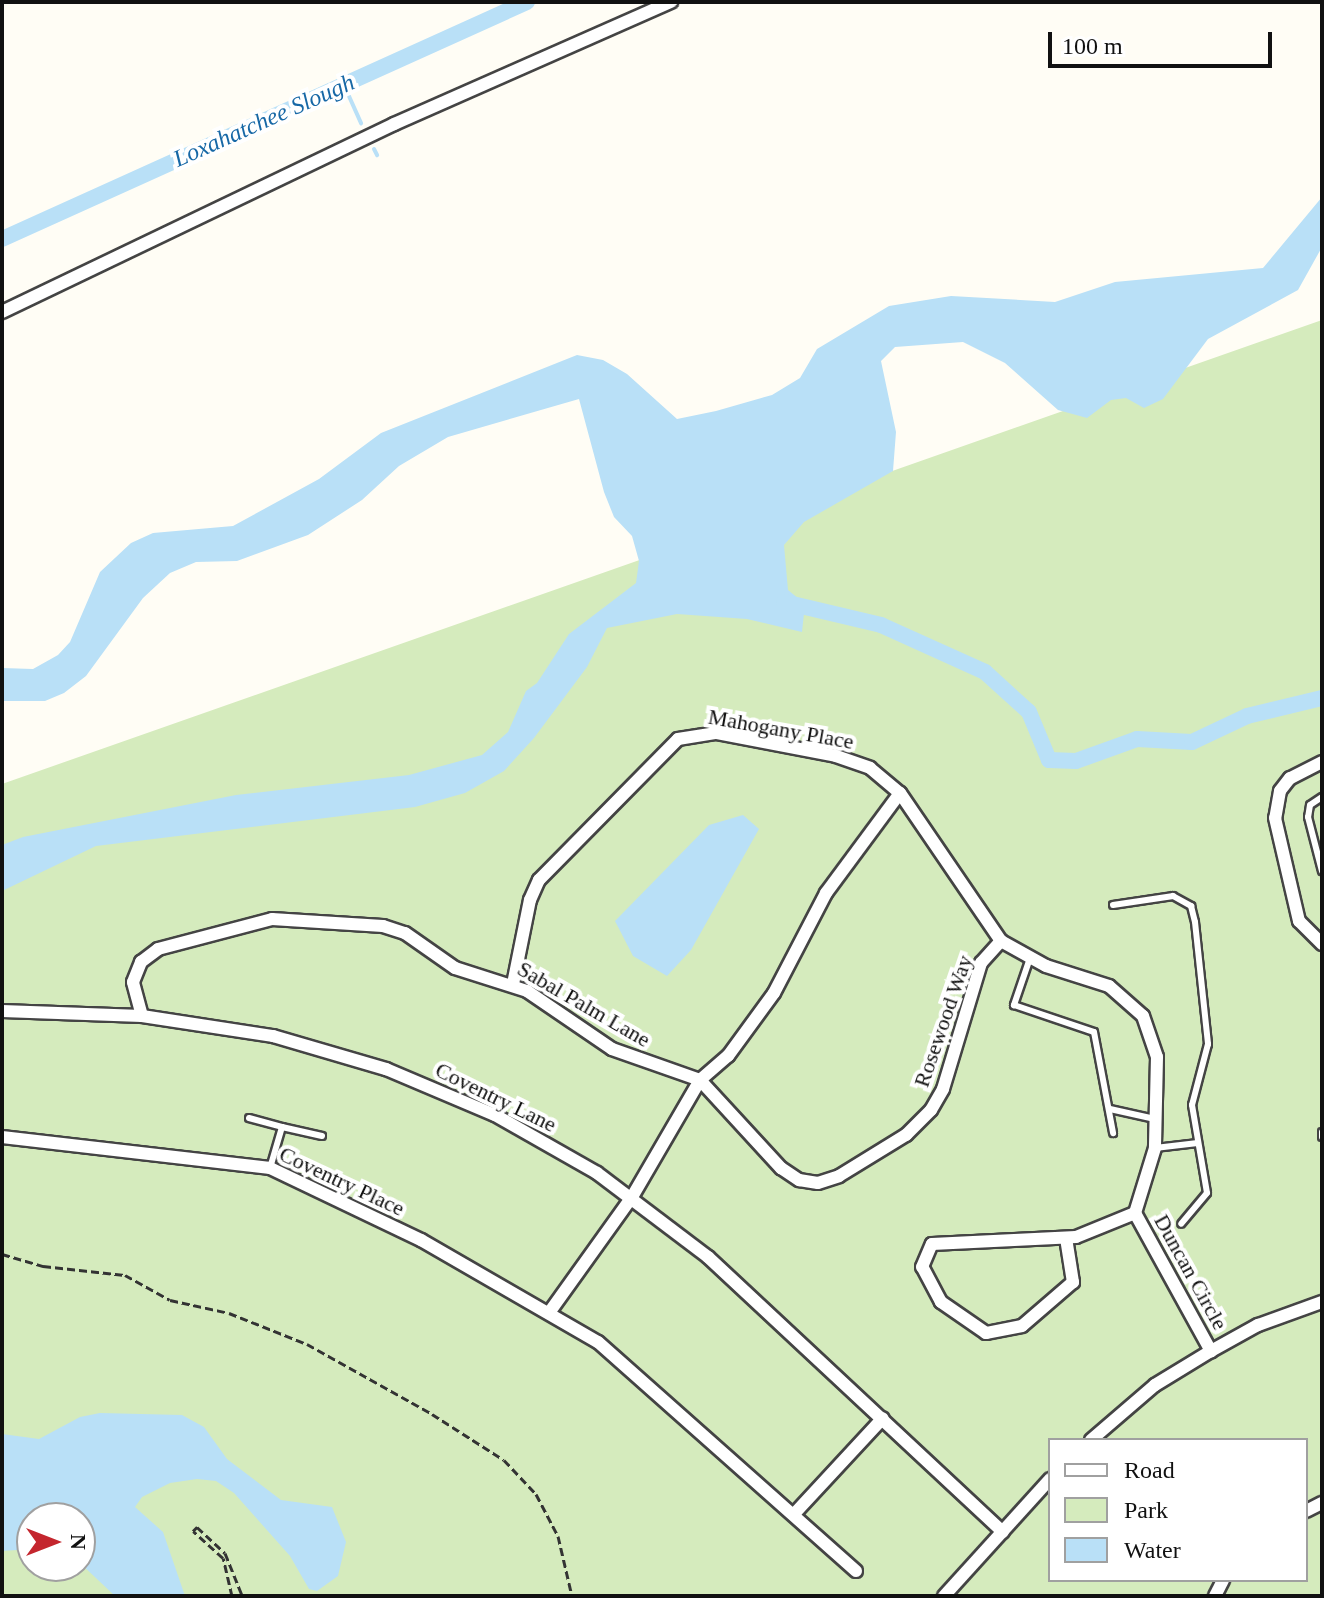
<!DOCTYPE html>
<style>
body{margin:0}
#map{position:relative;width:1324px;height:1598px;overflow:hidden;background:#fffdf5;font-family:"Times New Roman",serif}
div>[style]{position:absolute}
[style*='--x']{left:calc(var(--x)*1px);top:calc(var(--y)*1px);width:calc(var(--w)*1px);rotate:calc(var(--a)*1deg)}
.green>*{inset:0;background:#d5ebbd}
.water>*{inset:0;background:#b9e0f7}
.stream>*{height:4px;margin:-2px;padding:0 2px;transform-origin:2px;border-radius:2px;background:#b9e0f7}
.canal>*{height:16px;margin:-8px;padding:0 8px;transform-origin:8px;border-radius:8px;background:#b9e0f7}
.path>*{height:3px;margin-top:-1.5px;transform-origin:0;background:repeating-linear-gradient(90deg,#333 0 8px,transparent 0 12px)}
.roads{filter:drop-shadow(2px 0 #444) drop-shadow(-2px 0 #444) drop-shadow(0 2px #444) drop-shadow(0 -2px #444)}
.service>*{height:6px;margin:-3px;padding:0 3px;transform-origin:3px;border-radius:3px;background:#fff}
.minor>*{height:12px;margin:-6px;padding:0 6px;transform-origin:6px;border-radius:6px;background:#fff}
span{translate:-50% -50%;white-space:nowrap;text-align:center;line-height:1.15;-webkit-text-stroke:8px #fff;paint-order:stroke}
.street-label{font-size:22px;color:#111}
.water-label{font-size:24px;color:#1768a6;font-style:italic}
.frame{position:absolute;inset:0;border:4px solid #111;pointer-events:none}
.legend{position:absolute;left:1048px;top:1438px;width:260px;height:144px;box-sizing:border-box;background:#fff;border:2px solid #a0a0a0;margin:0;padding:10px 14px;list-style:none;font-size:24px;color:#111}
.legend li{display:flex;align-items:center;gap:16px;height:40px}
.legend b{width:40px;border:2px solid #a0a0a0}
.north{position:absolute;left:16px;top:1502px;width:80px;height:80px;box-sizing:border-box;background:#fff;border:2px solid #a0a0a0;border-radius:50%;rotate:90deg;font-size:22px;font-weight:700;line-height:32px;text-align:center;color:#111}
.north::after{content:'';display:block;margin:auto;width:28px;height:36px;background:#c4262e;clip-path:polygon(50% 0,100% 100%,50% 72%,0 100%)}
.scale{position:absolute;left:1048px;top:32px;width:224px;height:36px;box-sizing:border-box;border:4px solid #111;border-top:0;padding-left:10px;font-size:24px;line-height:28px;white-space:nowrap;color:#111;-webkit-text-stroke:6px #fff;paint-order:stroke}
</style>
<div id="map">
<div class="green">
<i style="clip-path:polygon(evenodd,1322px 320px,1322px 1596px,2px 1596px,2px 784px,1322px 320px,1050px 1440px,1306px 1440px,1306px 1580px,1050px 1580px,1050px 1440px,1322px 320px,32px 1518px,80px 1518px,80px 1566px,32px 1566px,32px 1518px)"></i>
</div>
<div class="water">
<i style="clip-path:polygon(1322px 197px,1322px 247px,1298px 290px,1208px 339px,1163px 399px,1144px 408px,1126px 398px,1111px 400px,1087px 418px,1058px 410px,1005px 363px,963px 342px,895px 347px,881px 361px,896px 432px,893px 471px,804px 522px,784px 545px,788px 590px,805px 604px,802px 632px,747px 619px,677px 614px,607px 628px,587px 667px,534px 738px,504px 771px,465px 793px,415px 807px,96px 846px,2px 891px,2px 845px,23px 837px,236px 795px,409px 775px,482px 755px,508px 732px,526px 691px,537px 683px,569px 634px,636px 583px,639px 561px,632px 536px,614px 517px,604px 492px,579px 399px,448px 437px,399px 466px,362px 500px,308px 535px,237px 561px,196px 562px,170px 573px,143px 598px,86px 676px,64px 693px,45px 701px,2px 701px,2px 668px,33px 669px,58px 655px,70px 642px,100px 572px,131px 543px,153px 533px,233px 526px,319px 479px,381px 433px,577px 355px,603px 360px,627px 374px,677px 419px,716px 411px,772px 395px,800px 378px,817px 349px,889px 306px,951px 296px,1055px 302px,1115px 282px,1263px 268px)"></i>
<i style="clip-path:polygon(743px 815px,759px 829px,691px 950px,667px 976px,633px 956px,615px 921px,709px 825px)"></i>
<i style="clip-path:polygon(100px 1413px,182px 1415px,204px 1427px,227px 1459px,281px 1500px,332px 1507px,346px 1542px,338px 1576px,317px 1591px,309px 1589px,290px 1556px,234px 1493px,216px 1481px,197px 1479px,170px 1483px,142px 1497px,135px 1507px,163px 1532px,185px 1596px,115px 1596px,80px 1563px,80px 1518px,32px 1518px,32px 1549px,2px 1551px,2px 1434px,39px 1439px,80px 1417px)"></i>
</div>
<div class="stream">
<i style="--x:344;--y:85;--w:42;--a:65.9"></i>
<i style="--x:374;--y:149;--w:7;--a:63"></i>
</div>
<div class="canal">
<i style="--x:2;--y:239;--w:576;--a:-24.3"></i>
<i style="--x:784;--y:602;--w:100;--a:13.3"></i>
<i style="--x:881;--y:625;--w:114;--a:24.3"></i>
<i style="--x:985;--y:672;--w:59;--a:42.3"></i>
<i style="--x:1029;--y:712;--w:52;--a:67.4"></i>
<i style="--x:1049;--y:760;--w:27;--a:2"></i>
<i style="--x:1076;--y:761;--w:65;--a:-19.8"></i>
<i style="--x:1137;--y:739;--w:55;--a:3.1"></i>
<i style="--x:1192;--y:742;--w:61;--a:-25.3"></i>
<i style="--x:1247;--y:716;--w:77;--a:-13.5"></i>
</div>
<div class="path">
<i style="--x:2;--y:1254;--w:43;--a:16.3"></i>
<i style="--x:43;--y:1266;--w:82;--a:6.3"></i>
<i style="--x:125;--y:1275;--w:51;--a:29.1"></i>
<i style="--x:170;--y:1300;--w:60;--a:12.4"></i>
<i style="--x:229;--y:1313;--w:84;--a:21.7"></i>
<i style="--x:307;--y:1344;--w:143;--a:29.2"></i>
<i style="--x:432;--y:1414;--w:85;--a:32.6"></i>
<i style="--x:504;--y:1460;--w:47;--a:46.7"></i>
<i style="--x:536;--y:1494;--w:47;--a:62.4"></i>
<i style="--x:558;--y:1536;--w:62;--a:76.9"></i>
<i style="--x:232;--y:1596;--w:39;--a:-103"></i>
<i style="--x:223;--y:1558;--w:40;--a:-138"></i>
<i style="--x:193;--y:1531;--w:6;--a:-45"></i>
<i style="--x:197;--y:1527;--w:38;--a:43"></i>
<i style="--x:225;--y:1553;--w:45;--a:68"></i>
<i style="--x:396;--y:1596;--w:2;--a:0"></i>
</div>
<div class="roads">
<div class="service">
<i style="--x:1322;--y:797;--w:14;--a:146"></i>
<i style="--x:1310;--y:805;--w:12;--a:99"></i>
<i style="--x:1308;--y:817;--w:56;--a:75.5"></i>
<i style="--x:1113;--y:905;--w:61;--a:-8.5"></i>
<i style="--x:1173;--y:896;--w:21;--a:29"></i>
<i style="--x:1191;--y:906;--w:16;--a:76"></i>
<i style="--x:1195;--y:922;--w:123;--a:83.9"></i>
<i style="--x:1208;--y:1044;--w:63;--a:104.7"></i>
<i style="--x:1192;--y:1105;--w:89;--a:80.3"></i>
<i style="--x:1207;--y:1193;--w:40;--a:130"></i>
<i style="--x:1030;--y:958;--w:50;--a:108.8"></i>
<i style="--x:1014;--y:1005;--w:84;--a:18.6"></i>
<i style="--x:1094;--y:1032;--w:103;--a:79.3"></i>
<i style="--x:1110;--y:1109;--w:46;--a:12.5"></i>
<i style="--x:249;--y:1118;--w:34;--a:15"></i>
<i style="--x:282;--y:1127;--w:43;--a:106.3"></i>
<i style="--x:282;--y:1127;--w:41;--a:12.7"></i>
<i style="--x:1322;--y:1132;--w:5;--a:90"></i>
<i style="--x:1155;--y:1148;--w:43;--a:-6.6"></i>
</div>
<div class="minor">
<i style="--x:2;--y:312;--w:435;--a:-25.6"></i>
<i style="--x:394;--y:124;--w:303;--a:-23.8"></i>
<i style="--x:1322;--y:762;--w:36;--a:153"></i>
<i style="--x:1290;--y:778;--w:16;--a:128"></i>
<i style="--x:1280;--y:791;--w:27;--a:100"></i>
<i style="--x:1275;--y:818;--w:106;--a:76.9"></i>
<i style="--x:1299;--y:921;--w:33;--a:45"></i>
<i style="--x:513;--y:984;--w:86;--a:-78.6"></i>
<i style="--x:530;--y:900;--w:22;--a:-66"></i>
<i style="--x:539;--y:880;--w:198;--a:-45.4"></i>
<i style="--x:678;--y:739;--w:39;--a:-9"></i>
<i style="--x:717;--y:733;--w:121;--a:10.9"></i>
<i style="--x:836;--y:756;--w:36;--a:19"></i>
<i style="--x:870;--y:768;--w:39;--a:40"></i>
<i style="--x:900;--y:793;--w:179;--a:55.7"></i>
<i style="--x:1001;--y:941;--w:51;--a:29.1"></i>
<i style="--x:1046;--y:966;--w:66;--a:17.6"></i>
<i style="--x:1109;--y:986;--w:45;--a:41.4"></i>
<i style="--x:1143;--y:1016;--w:43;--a:71.1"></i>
<i style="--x:1157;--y:1057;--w:91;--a:91.3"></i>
<i style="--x:1155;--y:1148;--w:68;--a:107.1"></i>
<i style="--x:1135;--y:1213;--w:158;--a:61.2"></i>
<i style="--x:2;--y:1011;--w:140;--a:2"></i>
<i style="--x:142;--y:1016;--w:133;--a:8.7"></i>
<i style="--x:273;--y:1036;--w:118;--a:16.3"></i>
<i style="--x:386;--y:1069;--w:118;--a:22.9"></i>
<i style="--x:495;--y:1115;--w:117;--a:29.6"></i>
<i style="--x:597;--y:1173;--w:139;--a:37.1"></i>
<i style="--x:708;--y:1257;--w:403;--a:43"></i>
<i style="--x:142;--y:1016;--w:35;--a:-105"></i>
<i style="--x:133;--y:982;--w:22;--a:-68"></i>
<i style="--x:141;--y:962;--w:21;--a:-37"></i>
<i style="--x:158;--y:949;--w:118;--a:-14.7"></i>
<i style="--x:272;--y:919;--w:111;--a:3.6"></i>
<i style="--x:383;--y:926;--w:23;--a:18"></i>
<i style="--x:405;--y:933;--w:61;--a:35"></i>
<i style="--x:455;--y:968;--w:76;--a:17.7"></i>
<i style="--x:527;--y:991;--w:103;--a:34.3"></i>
<i style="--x:612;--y:1049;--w:93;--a:19.4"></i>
<i style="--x:700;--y:1080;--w:120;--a:47.4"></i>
<i style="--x:781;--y:1168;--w:22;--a:34"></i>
<i style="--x:799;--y:1180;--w:19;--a:9"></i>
<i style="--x:818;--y:1183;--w:22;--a:-18"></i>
<i style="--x:839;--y:1176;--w:79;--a:-31.5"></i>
<i style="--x:906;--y:1135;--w:35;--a:-45"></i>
<i style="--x:931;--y:1110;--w:24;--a:-60"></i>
<i style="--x:943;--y:1089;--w:132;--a:-73.2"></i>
<i style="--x:981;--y:963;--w:30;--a:-48"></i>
<i style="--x:2;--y:1137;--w:270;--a:6.6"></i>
<i style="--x:270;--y:1168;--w:167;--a:25.5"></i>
<i style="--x:421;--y:1240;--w:204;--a:30"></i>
<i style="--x:598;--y:1342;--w:345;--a:41.6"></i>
<i style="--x:1066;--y:1238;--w:45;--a:81"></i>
<i style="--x:1073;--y:1282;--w:67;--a:139.2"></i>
<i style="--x:1022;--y:1326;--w:37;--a:169"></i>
<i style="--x:986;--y:1333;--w:55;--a:-145.4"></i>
<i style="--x:941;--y:1302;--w:40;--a:-118"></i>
<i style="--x:922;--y:1267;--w:25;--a:-67"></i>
<i style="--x:932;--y:1244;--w:144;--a:-2.8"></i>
<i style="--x:1076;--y:1237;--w:64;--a:-22.1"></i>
<i style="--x:551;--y:1310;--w:139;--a:-54.4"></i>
<i style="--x:632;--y:1197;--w:135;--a:-59.8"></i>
<i style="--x:700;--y:1080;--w:37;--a:-41"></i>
<i style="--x:728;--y:1056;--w:78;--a:-53.9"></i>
<i style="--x:774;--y:993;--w:113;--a:-62.5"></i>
<i style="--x:826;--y:893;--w:124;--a:-53.5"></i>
<i style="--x:1091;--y:1440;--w:84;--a:-40.7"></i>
<i style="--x:1155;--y:1385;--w:66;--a:-31.3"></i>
<i style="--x:1211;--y:1351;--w:54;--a:-29"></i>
<i style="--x:1258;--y:1325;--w:68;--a:-19.8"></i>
<i style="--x:1306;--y:1511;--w:18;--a:-27"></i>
<i style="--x:795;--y:1513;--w:129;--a:-47.2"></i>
<i style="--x:944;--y:1596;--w:158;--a:-47.8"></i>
<i style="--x:1215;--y:1596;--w:18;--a:-63"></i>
</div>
</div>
<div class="street-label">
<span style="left:781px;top:729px;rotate:10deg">Mahogany Place</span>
<span style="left:584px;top:1004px;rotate:30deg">Sabal Palm Lane</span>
<span style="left:943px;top:1021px;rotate:-71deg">Rosewood Way</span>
<span style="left:496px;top:1097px;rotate:26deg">Coventry Lane</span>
<span style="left:342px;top:1181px;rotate:25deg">Coventry Place</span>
<span style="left:1191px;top:1272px;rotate:61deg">Duncan Circle</span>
</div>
<div class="water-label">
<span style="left:264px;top:121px;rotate:-24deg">Loxahatchee Slough</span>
</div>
<div class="frame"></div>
<ul class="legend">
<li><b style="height:10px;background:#fff"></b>Road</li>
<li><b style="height:22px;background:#d5ebbd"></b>Park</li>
<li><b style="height:22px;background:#b9e0f7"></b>Water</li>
</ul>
<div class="north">N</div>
<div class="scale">100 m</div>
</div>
